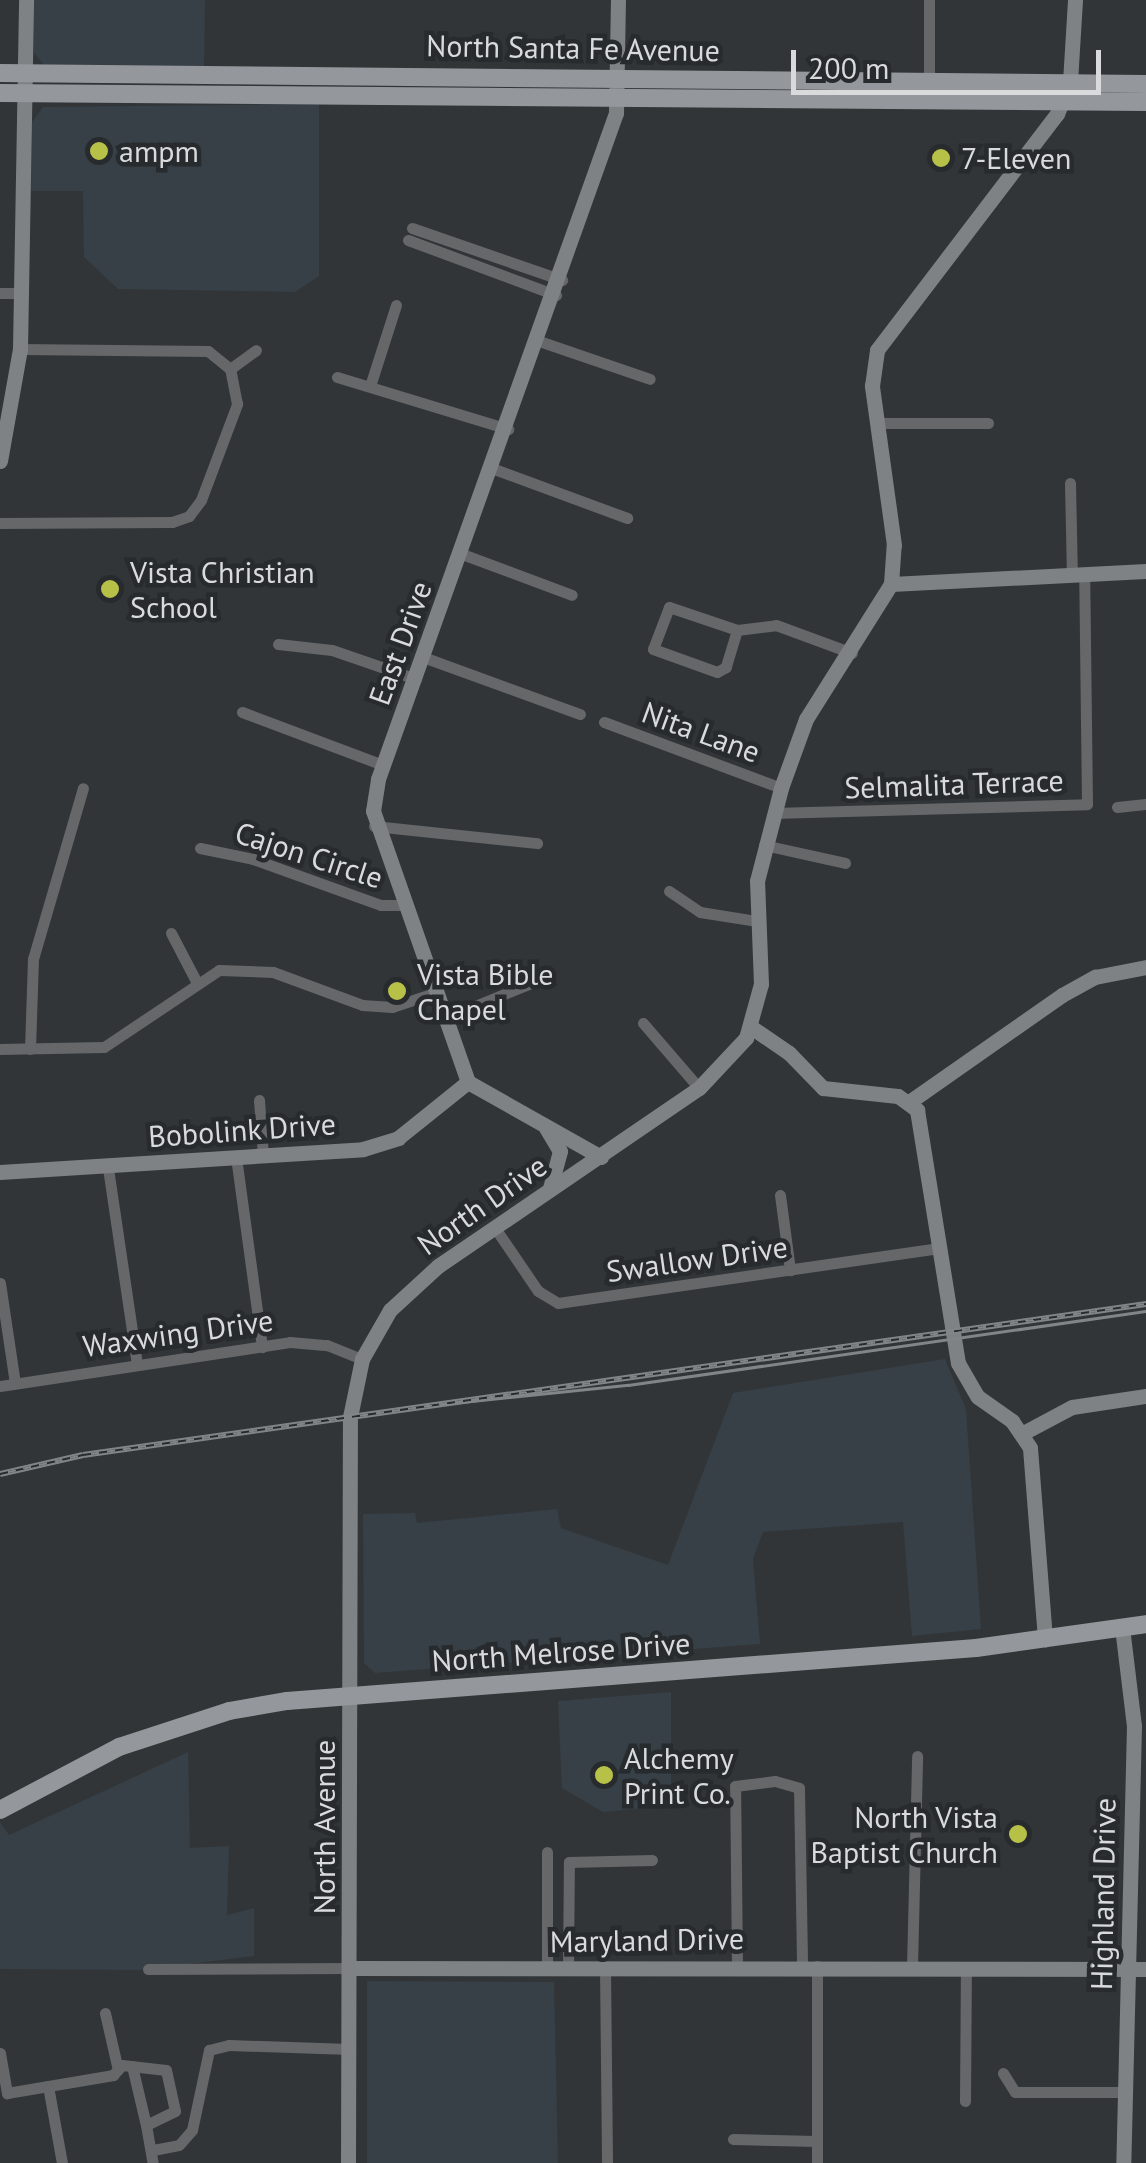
<!DOCTYPE html>
<style>
body{margin:0}
#map{position:relative;width:1146px;height:2163px;overflow:hidden;background:#313538;font-family:"PT Sans",sans-serif}
div>[style]{position:absolute}
[style*='--x']{left:calc(var(--x)*1px);top:calc(var(--y)*1px);width:calc(var(--w)*1px);rotate:calc(var(--a)*1deg)}
.built>*{inset:0;background:#374047}
.street>*{height:11px;margin:-5.5px;padding:0 5.5px;transform-origin:5.5px;border-radius:5.5px;background:#656768}
.secondary>*{height:15px;margin:-7.5px;padding:0 7.5px;transform-origin:7.5px;border-radius:7.5px;background:#7f8285}
.primary>*{height:18px;margin:-9px;padding:0 9px;transform-origin:9px;border-radius:9px;background:#94979b}
.tram>*{height:2.5px;margin:-1.25px;padding:0 1.25px;transform-origin:1.25px;border-radius:1.25px;background:#828587}
.rail>*{height:6px;margin-top:-3px;transform-origin:0;background:repeating-linear-gradient(90deg,#272b2e 0 8px,#828587 0 16px);box-sizing:border-box;border-block:2px solid #828587}
.dots>*{width:28px;height:28px;translate:-50% -50%;box-sizing:border-box;border:5px solid #272b2e;border-radius:50%}
span{translate:-50% -50%;white-space:nowrap;text-align:center;line-height:1.15;-webkit-text-stroke:9px #272b2e;paint-order:stroke}
.street-label{font-size:30px;color:#d8dadc}
.poi-label{font-size:30px;color:#d8dadc}
.left{translate:0 -50%;text-align:left}
.right{translate:-100% -50%;text-align:right}
.scale{position:absolute;left:791px;top:50px;width:310px;height:45px;box-sizing:border-box;border:5px solid #d8dadc;border-top:0;padding-left:12px;font-size:30px;line-height:35px;white-space:nowrap;color:#d8dadc;-webkit-text-stroke:8px #272b2e;paint-order:stroke}
</style>
<div id="map">
<div class="built">
<i style="clip-path:polygon(34px 0,205px 0,204px 67px,44px 65px,34px 53px)"></i>
<i style="clip-path:polygon(319px 104px,319px 276px,295px 292px,118px 289px,84px 257px,83px 191px,31px 191px,32px 122px,43px 107px)"></i>
<i style="clip-path:polygon(945px 1359px,966px 1409px,981px 1629px,912px 1636px,903px 1522px,763px 1532px,753px 1559px,760px 1644px,375px 1673px,364px 1663px,363px 1514px,415px 1513px,417px 1523px,557px 1509px,561px 1528px,668px 1565px,733px 1393px)"></i>
<i style="clip-path:polygon(671px 1692px,671px 1796px,663px 1806px,603px 1812px,562px 1788px,558px 1701px)"></i>
<i style="clip-path:polygon(188px 1752px,190px 1848px,229px 1846px,227px 1915px,254px 1908px,254px 1956px,140px 1970px,0 1969px,0 1822px,9px 1835px)"></i>
<i style="clip-path:polygon(367px 1981px,554px 1982px,558px 2163px,367px 2163px)"></i>
</div>
<div class="street">
<i style="--x:929;--y:80;--w:80;--a:-90"></i>
<i style="--x:412;--y:228;--w:159;--a:19.1"></i>
<i style="--x:408;--y:240;--w:158;--a:20.4"></i>
<i style="--x:0;--y:293;--w:23;--a:0"></i>
<i style="--x:539;--y:341;--w:117;--a:18.9"></i>
<i style="--x:20;--y:349;--w:188;--a:0.6"></i>
<i style="--x:208;--y:351;--w:28;--a:39"></i>
<i style="--x:230;--y:369;--w:32;--a:-36"></i>
<i style="--x:337;--y:377;--w:179;--a:16.9"></i>
<i style="--x:370;--y:386;--w:85;--a:-72.2"></i>
<i style="--x:878;--y:423;--w:110;--a:0"></i>
<i style="--x:494;--y:469;--w:142;--a:20.2"></i>
<i style="--x:1070;--y:483;--w:92;--a:88.8"></i>
<i style="--x:0;--y:523;--w:172;--a:-0.3"></i>
<i style="--x:172;--y:522;--w:18;--a:-19"></i>
<i style="--x:189;--y:516;--w:20;--a:-53"></i>
<i style="--x:201;--y:500;--w:103;--a:-69.4"></i>
<i style="--x:237;--y:404;--w:36;--a:-101"></i>
<i style="--x:462;--y:554;--w:117;--a:20.4"></i>
<i style="--x:669;--y:607;--w:72;--a:18.7"></i>
<i style="--x:737;--y:630;--w:39;--a:107"></i>
<i style="--x:726;--y:667;--w:10;--a:151"></i>
<i style="--x:717;--y:672;--w:68;--a:-160.2"></i>
<i style="--x:653;--y:649;--w:45;--a:-69.1"></i>
<i style="--x:737;--y:630;--w:39;--a:-7"></i>
<i style="--x:776;--y:625;--w:81;--a:20.2"></i>
<i style="--x:278;--y:644;--w:54;--a:6.3"></i>
<i style="--x:332;--y:650;--w:89;--a:19"></i>
<i style="--x:423;--y:657;--w:167;--a:20"></i>
<i style="--x:242;--y:712;--w:151;--a:20.6"></i>
<i style="--x:604;--y:722;--w:189;--a:20.4"></i>
<i style="--x:1117;--y:807;--w:29;--a:-6"></i>
<i style="--x:773;--y:813;--w:314;--a:-1.6"></i>
<i style="--x:1087;--y:804;--w:230;--a:-90.7"></i>
<i style="--x:374;--y:826;--w:164;--a:6"></i>
<i style="--x:764;--y:845;--w:83;--a:12.5"></i>
<i style="--x:200;--y:848;--w:54;--a:11.7"></i>
<i style="--x:253;--y:859;--w:136;--a:19.8"></i>
<i style="--x:381;--y:905;--w:21;--a:0"></i>
<i style="--x:669;--y:891;--w:37;--a:34"></i>
<i style="--x:700;--y:912;--w:58;--a:9"></i>
<i style="--x:171;--y:933;--w:54;--a:62.5"></i>
<i style="--x:443;--y:1019;--w:100;--a:-22.2"></i>
<i style="--x:643;--y:1023;--w:86;--a:49.3"></i>
<i style="--x:0;--y:1049;--w:104;--a:-1.1"></i>
<i style="--x:104;--y:1047;--w:138;--a:-33.8"></i>
<i style="--x:219;--y:970;--w:54;--a:2.1"></i>
<i style="--x:273;--y:972;--w:95;--a:20.3"></i>
<i style="--x:362;--y:1005;--w:30;--a:4"></i>
<i style="--x:392;--y:1007;--w:44;--a:-18.4"></i>
<i style="--x:30;--y:1049;--w:90;--a:-88.1"></i>
<i style="--x:33;--y:959;--w:178;--a:-73.7"></i>
<i style="--x:259;--y:1100;--w:56;--a:85.9"></i>
<i style="--x:236;--y:1157;--w:192;--a:82.2"></i>
<i style="--x:108;--y:1168;--w:198;--a:81.6"></i>
<i style="--x:780;--y:1195;--w:76;--a:82.4"></i>
<i style="--x:495;--y:1228;--w:76;--a:55.7"></i>
<i style="--x:538;--y:1291;--w:23;--a:31"></i>
<i style="--x:558;--y:1303;--w:387;--a:-8.2"></i>
<i style="--x:0;--y:1283;--w:101;--a:81.5"></i>
<i style="--x:0;--y:1386;--w:293;--a:-8.6"></i>
<i style="--x:290;--y:1342;--w:37;--a:5"></i>
<i style="--x:327;--y:1345;--w:38;--a:22"></i>
<i style="--x:737;--y:1966;--w:180;--a:-90.6"></i>
<i style="--x:735;--y:1786;--w:40;--a:-7.1"></i>
<i style="--x:775;--y:1781;--w:25;--a:16"></i>
<i style="--x:799;--y:1788;--w:178;--a:89"></i>
<i style="--x:817;--y:1966;--w:197;--a:90"></i>
<i style="--x:912;--y:1967;--w:211;--a:-88.6"></i>
<i style="--x:568;--y:1968;--w:106;--a:-89.5"></i>
<i style="--x:569;--y:1862;--w:83;--a:-1.4"></i>
<i style="--x:605;--y:1968;--w:195;--a:89.4"></i>
<i style="--x:148;--y:1969;--w:203;--a:-0.3"></i>
<i style="--x:547;--y:1969;--w:117;--a:-90"></i>
<i style="--x:105;--y:2013;--w:58;--a:77.2"></i>
<i style="--x:0;--y:2053;--w:41;--a:80.1"></i>
<i style="--x:7;--y:2093;--w:108;--a:-9.6"></i>
<i style="--x:113;--y:2075;--w:13;--a:-48"></i>
<i style="--x:122;--y:2065;--w:44;--a:6.5"></i>
<i style="--x:166;--y:2070;--w:42;--a:77.6"></i>
<i style="--x:175;--y:2111;--w:32;--a:154"></i>
<i style="--x:146;--y:2125;--w:39;--a:80"></i>
<i style="--x:132;--y:2066;--w:61;--a:76.7"></i>
<i style="--x:1003;--y:2073;--w:22;--a:58"></i>
<i style="--x:1015;--y:2092;--w:108;--a:0"></i>
<i style="--x:48;--y:2086;--w:78;--a:79.7"></i>
<i style="--x:965;--y:2101;--w:130;--a:-89.6"></i>
<i style="--x:733;--y:2139;--w:84;--a:1.4"></i>
<i style="--x:153;--y:2150;--w:26;--a:-11"></i>
<i style="--x:179;--y:2145;--w:20;--a:-49"></i>
<i style="--x:192;--y:2130;--w:82;--a:-78"></i>
<i style="--x:209;--y:2050;--w:21;--a:-14"></i>
<i style="--x:229;--y:2045;--w:121;--a:1.9"></i>
</div>
<div class="secondary">
<i style="--x:0;--y:461;--w:114;--a:-79.9"></i>
<i style="--x:20;--y:349;--w:349;--a:-89"></i>
<i style="--x:891;--y:584;--w:255;--a:-2.9"></i>
<i style="--x:751;--y:1027;--w:46;--a:34.4"></i>
<i style="--x:789;--y:1053;--w:49;--a:45.8"></i>
<i style="--x:823;--y:1088;--w:75;--a:6.1"></i>
<i style="--x:898;--y:1096;--w:24;--a:36"></i>
<i style="--x:917;--y:1110;--w:256;--a:80.8"></i>
<i style="--x:958;--y:1363;--w:39;--a:60"></i>
<i style="--x:978;--y:1397;--w:42;--a:35.2"></i>
<i style="--x:1012;--y:1421;--w:32;--a:56"></i>
<i style="--x:1030;--y:1448;--w:192;--a:85.5"></i>
<i style="--x:912;--y:1100;--w:183;--a:-35"></i>
<i style="--x:1062;--y:995;--w:38;--a:-29"></i>
<i style="--x:1095;--y:977;--w:52;--a:-11.1"></i>
<i style="--x:546;--y:1128;--w:27;--a:59"></i>
<i style="--x:560;--y:1151;--w:39;--a:105"></i>
<i style="--x:601;--y:1157;--w:153;--a:-150.6"></i>
<i style="--x:468;--y:1082;--w:287;--a:-109.3"></i>
<i style="--x:373;--y:811;--w:32;--a:-81"></i>
<i style="--x:378;--y:779;--w:707;--a:-70.34"></i>
<i style="--x:616;--y:113;--w:113;--a:-89"></i>
<i style="--x:0;--y:1172;--w:364;--a:-3.6"></i>
<i style="--x:363;--y:1149;--w:37;--a:-17"></i>
<i style="--x:398;--y:1138;--w:90;--a:-38.7"></i>
<i style="--x:1023;--y:1433;--w:55;--a:-28"></i>
<i style="--x:1072;--y:1407;--w:75;--a:-8.5"></i>
<i style="--x:1122;--y:1627;--w:100;--a:83.1"></i>
<i style="--x:1134;--y:1726;--w:437;--a:91.4"></i>
<i style="--x:351;--y:1968;--w:795;--a:0.07"></i>
<i style="--x:348;--y:2163;--w:746;--a:-89.85"></i>
<i style="--x:350;--y:1417;--w:59;--a:-78.3"></i>
<i style="--x:362;--y:1359;--w:56;--a:-60.3"></i>
<i style="--x:390;--y:1310;--w:65;--a:-42.5"></i>
<i style="--x:438;--y:1266;--w:316;--a:-34.3"></i>
<i style="--x:699;--y:1088;--w:69;--a:-46.8"></i>
<i style="--x:746;--y:1038;--w:56;--a:-74.5"></i>
<i style="--x:761;--y:984;--w:103;--a:-92.2"></i>
<i style="--x:757;--y:881;--w:96;--a:-75.5"></i>
<i style="--x:781;--y:788;--w:73;--a:-70.1"></i>
<i style="--x:806;--y:719;--w:160;--a:-57.8"></i>
<i style="--x:891;--y:584;--w:39;--a:-86"></i>
<i style="--x:894;--y:545;--w:161;--a:-97.9"></i>
<i style="--x:872;--y:386;--w:36;--a:-82"></i>
<i style="--x:877;--y:350;--w:297;--a:-52.7"></i>
<i style="--x:1057;--y:114;--w:35;--a:-68"></i>
<i style="--x:1070;--y:82;--w:82;--a:-86.5"></i>
</div>
<div class="primary">
<i style="--x:0;--y:73;--w:1146;--a:0.55"></i>
<i style="--x:0;--y:93;--w:1146;--a:0.45"></i>
<i style="--x:0;--y:1810;--w:135;--a:-27.9"></i>
<i style="--x:119;--y:1747;--w:116;--a:-18.1"></i>
<i style="--x:229;--y:1711;--w:59;--a:-9.8"></i>
<i style="--x:287;--y:1701;--w:691;--a:-4.4"></i>
<i style="--x:976;--y:1648;--w:172;--a:-8"></i>
</div>
<div class="tram">
<i style="--x:433;--y:1405;--w:196;--a:-5.9"></i>
<i style="--x:628;--y:1385;--w:523;--a:-8.13"></i>
</div>
<div class="rail">
<i style="--x:0;--y:1474;--w:85;--a:-12.9"></i>
<i style="--x:83;--y:1455;--w:1074;--a:-8.08"></i>
</div>
<div class="dots">
<i style="left:99px;top:151px;background:#b7c148"></i>
<i style="left:941px;top:158px;background:#b7c148"></i>
<i style="left:110px;top:589px;background:#b7c148"></i>
<i style="left:397px;top:991px;background:#b7c148"></i>
<i style="left:604px;top:1775px;background:#b7c148"></i>
<i style="left:1018px;top:1834px;background:#b7c148"></i>
</div>
<div class="street-label">
<span style="left:573px;top:48px;rotate:1deg">North Santa Fe Avenue</span>
<span style="left:400px;top:643px;rotate:-70deg">East Drive</span>
<span style="left:701px;top:732px;rotate:20deg">Nita Lane</span>
<span style="left:954px;top:784px;rotate:-2deg">Selmalita Terrace</span>
<span style="left:309px;top:855px;rotate:18deg">Cajon Circle</span>
<span style="left:242px;top:1130px;rotate:-4deg">Bobolink Drive</span>
<span style="left:482px;top:1205px;rotate:-35deg">North Drive</span>
<span style="left:697px;top:1259px;rotate:-8deg">Swallow Drive</span>
<span style="left:178px;top:1333px;rotate:-8deg">Waxwing Drive</span>
<span style="left:561px;top:1652px;rotate:-4deg">North Melrose Drive</span>
<span style="left:324px;top:1827px;rotate:-90deg">North Avenue</span>
<span style="left:1103px;top:1894px;rotate:-89deg">Highland Drive</span>
<span style="left:647px;top:1940px;rotate:-1deg">Maryland Drive</span>
</div>
<div class="poi-label">
<span class="left" style="left:119px;top:151px">ampm</span>
<span class="left" style="left:961px;top:158px">7-Eleven</span>
<span class="left" style="left:130px;top:589px">Vista Christian<br>School</span>
<span class="left" style="left:417px;top:991px">Vista Bible<br>Chapel</span>
<span class="left" style="left:624px;top:1775px">Alchemy<br>Print Co.</span>
<span class="right" style="left:998px;top:1834px">North Vista<br>Baptist Church</span>
</div>
<div class="scale">200 m</div>
</div>
